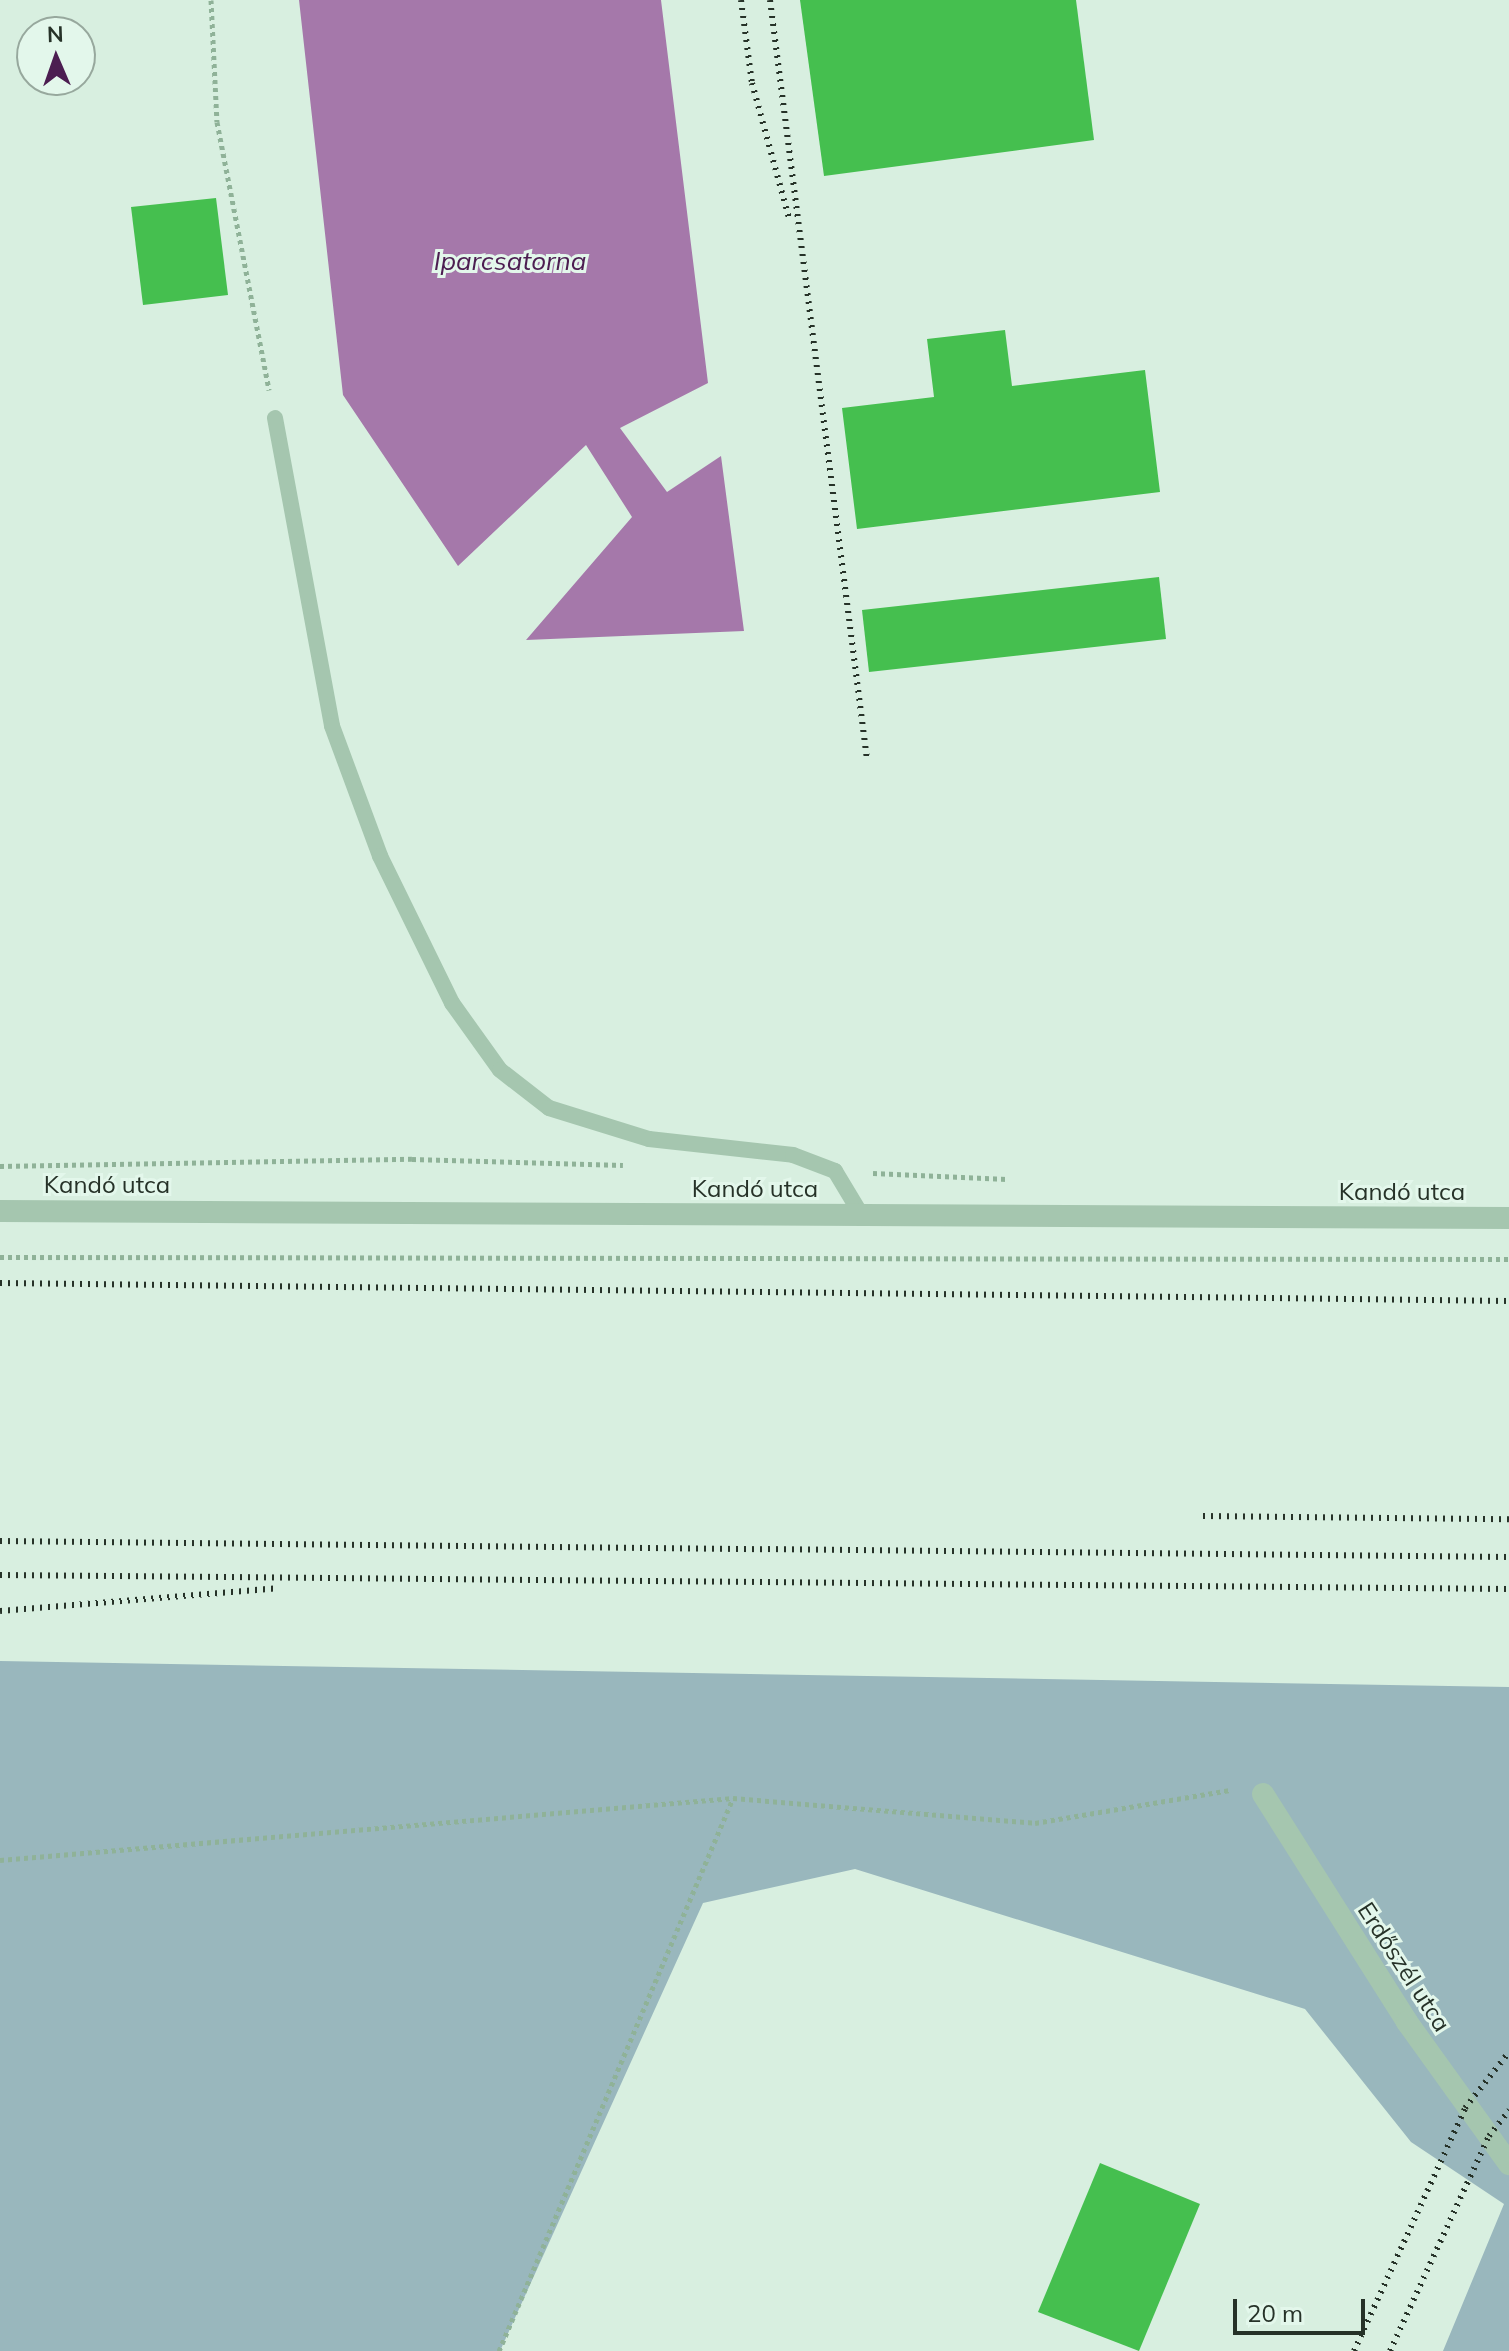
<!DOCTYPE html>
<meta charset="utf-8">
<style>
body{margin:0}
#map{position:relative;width:1509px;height:2351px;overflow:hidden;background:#d8efe0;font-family:Mulish,sans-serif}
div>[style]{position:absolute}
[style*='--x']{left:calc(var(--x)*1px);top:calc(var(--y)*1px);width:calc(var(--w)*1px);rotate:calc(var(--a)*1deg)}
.green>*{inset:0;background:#99b7bd}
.water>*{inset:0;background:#a578aa}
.building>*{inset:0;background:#45bf4f}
.path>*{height:5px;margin-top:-2.5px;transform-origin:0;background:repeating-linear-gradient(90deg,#8fb298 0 4px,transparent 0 8px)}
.service>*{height:16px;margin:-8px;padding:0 8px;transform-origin:8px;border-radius:8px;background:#a5c6af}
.minor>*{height:22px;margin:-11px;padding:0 11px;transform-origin:11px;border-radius:11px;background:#a5c6af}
.tertiary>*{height:22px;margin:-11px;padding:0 11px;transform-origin:11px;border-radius:11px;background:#a5c6af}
.rail>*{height:6px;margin-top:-3px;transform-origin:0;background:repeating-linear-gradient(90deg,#263228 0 2px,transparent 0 8px)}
span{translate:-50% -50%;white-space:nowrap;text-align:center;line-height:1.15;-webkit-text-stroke:6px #e3f7eb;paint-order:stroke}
.street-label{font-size:24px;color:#263228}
.water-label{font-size:26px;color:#4c1e51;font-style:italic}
.north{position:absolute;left:16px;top:16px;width:80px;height:80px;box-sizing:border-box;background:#e3f7eb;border:2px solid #97a89d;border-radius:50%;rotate:358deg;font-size:22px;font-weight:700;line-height:32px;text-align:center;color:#263228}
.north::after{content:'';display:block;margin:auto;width:28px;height:36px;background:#4c1e51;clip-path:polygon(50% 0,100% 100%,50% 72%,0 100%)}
.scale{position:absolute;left:1233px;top:2299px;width:132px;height:36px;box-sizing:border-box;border:4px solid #263228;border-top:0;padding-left:10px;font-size:24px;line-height:28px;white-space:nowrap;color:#263228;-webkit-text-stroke:6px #e3f7eb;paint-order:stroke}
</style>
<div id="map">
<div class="green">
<i style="clip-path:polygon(0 1661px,1509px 1687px,1509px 2351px,1443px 2351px,1504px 2204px,1411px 2142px,1305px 2009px,855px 1869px,703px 1903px,500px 2351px,0 2351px)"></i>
</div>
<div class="water">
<i style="clip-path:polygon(299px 0,661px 0,708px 383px,620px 428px,667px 492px,721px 456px,744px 631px,526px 640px,632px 517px,586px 445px,458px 566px,343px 395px)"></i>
</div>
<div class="building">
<i style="clip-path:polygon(800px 0,1076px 0,1094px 140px,824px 176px)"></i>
<i style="clip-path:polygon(216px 198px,228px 295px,143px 305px,131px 207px)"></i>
<i style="clip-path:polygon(1005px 330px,1012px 386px,1145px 370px,1160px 492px,857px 529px,842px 408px,934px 397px,927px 339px)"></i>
<i style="clip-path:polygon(1159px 577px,1166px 639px,869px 672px,862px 610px)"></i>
<i style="clip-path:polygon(1100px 2163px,1200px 2204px,1139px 2351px,1038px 2312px)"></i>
</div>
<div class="path">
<i style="--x:211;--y:0;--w:122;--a:87.2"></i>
<i style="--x:217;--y:122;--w:273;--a:79"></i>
<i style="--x:0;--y:1166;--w:412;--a:-1"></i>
<i style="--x:412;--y:1159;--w:211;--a:1.6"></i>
<i style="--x:873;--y:1173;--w:134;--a:2.6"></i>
<i style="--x:0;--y:1257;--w:1509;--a:0.08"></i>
<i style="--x:0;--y:1860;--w:736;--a:-4.83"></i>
<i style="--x:733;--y:1798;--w:303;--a:4.7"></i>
<i style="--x:1035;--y:1823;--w:198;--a:-9.6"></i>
<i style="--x:499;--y:2351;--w:600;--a:-67.06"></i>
</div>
<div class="service">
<i style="--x:275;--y:418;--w:313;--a:79.5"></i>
<i style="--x:332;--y:726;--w:139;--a:69.7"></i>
<i style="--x:380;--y:856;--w:164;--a:63.9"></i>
<i style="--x:452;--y:1003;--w:82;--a:54.4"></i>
<i style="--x:500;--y:1070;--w:62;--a:37.8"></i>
<i style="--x:549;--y:1108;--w:105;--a:17.2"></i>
<i style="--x:649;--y:1139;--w:145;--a:6.3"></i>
<i style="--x:793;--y:1155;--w:45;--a:20.9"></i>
<i style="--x:835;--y:1171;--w:52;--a:59"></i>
</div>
<div class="minor">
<i style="--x:1263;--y:1794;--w:270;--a:57.7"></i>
<i style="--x:1407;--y:2022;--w:175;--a:54.3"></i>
</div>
<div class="tertiary">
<i style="--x:0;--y:1211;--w:1509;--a:0.27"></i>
</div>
<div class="rail">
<i style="--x:741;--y:0;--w:84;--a:82.5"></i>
<i style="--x:752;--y:83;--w:140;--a:74.7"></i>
<i style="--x:770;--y:0;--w:765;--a:82.72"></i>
<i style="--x:0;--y:1283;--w:1509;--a:0.68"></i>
<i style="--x:1203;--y:1516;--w:306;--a:0.6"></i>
<i style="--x:0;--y:1541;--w:1509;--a:0.61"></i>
<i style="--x:0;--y:1575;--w:1509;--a:0.53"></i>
<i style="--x:0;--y:1611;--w:278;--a:-4.7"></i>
<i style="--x:1354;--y:2351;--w:267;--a:-65.4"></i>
<i style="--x:1465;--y:2108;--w:71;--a:-51.8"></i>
<i style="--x:1390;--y:2351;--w:237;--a:-65.3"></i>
<i style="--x:1489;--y:2136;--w:33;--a:-52"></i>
</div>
<div class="street-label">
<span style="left:107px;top:1185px">Kandó utca</span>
<span style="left:755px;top:1189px">Kandó utca</span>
<span style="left:1402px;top:1192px">Kandó utca</span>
<span style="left:1404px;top:1967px;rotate:57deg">Erdőszél utca</span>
</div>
<div class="water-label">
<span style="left:510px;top:261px">Iparcsatorna</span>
</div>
<div class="north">N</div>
<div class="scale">20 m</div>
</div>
